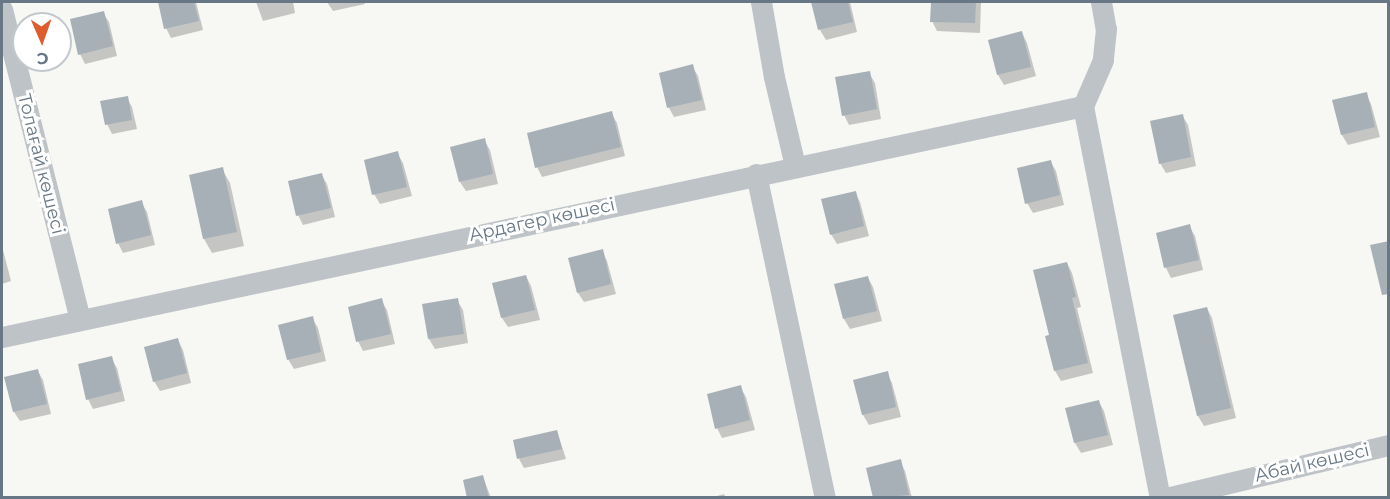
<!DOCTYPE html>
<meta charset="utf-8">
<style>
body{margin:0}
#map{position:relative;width:1390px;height:499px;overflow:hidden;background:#f7f7f4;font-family:Montserrat,sans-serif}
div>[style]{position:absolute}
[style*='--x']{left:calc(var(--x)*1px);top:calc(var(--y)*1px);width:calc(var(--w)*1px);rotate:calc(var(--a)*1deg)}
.shadow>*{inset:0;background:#0003}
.building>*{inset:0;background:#a7b0b6}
.minor>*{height:21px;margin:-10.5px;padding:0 10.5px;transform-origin:10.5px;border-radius:10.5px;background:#bec3c7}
span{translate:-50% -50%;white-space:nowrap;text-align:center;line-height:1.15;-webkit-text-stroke:6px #fff;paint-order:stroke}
.street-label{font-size:18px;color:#677785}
.frame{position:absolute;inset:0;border:3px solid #677785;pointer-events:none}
.north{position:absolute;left:12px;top:12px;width:60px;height:60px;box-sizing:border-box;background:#fff;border:2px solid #c2c9ce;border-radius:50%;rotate:178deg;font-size:16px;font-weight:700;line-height:24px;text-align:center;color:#677785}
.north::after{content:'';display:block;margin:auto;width:21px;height:27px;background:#de5c2d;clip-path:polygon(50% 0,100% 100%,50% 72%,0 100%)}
</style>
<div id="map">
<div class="shadow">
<i style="clip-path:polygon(159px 2px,196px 2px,203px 30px,171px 38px,166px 28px)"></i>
<i style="clip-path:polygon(256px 2px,293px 2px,295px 13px,263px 21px)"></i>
<i style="clip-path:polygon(327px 2px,364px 2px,365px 4px,333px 11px)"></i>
<i style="clip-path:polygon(813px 2px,850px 2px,857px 32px,826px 40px,820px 30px)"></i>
<i style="clip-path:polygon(932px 2px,981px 2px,980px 33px,937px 31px,932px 21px)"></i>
<i style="clip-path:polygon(103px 13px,109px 22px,117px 56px,85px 64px,80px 54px)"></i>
<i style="clip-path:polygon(1022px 33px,1027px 43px,1036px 76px,1004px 85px,998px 75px,990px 41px)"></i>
<i style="clip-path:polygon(692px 66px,698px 76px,706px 110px,674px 117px,669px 108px)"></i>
<i style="clip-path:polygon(869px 73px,875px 83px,881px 119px,849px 125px,844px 115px)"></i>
<i style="clip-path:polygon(1366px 94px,1371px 104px,1380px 137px,1348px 145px,1342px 135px,1334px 102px)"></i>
<i style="clip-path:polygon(127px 98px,132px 107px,137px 129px,112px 134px,107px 124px)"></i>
<i style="clip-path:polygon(611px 113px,617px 123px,625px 156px,542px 177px,537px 167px)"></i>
<i style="clip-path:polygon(1182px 115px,1188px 125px,1196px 166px,1166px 173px,1160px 163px)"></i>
<i style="clip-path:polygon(484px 140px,490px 150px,498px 184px,466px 191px,460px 182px)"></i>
<i style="clip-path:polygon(397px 153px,403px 163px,412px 196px,380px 204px,374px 194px)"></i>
<i style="clip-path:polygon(1050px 161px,1056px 171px,1064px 205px,1033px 213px,1027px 203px)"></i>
<i style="clip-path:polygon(222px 169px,230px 183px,244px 246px,212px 253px,204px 239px,190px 176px)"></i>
<i style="clip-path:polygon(321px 174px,327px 184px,335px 217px,303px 225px,298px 215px)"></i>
<i style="clip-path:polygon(855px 192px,860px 202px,869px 236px,837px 244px,831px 234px)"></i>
<i style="clip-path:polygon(141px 202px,147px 212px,155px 245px,123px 253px,118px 243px)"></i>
<i style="clip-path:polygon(1189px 226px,1195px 236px,1203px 270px,1171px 278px,1166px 268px,1158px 234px)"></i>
<i style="clip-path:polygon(2px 246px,11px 281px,2px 284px)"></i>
<i style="clip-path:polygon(602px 251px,607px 261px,616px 294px,584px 302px,578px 293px)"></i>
<i style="clip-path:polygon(1067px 263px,1072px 273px,1081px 307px,1077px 308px,1093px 373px,1061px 381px,1055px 371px,1047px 337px,1051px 337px)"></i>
<i style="clip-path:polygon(526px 276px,531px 286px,540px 320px,508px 327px,502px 318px)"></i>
<i style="clip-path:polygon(868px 278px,873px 287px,882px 321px,850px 329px,844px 319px)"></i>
<i style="clip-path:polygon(381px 300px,387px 310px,395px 344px,363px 351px,358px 341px)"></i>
<i style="clip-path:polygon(457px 300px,463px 310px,468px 343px,435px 349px,429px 339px)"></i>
<i style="clip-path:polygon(1207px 308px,1212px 318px,1236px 418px,1204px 426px,1198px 416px)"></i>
<i style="clip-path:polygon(312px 318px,318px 328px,326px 361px,294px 369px,288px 359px)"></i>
<i style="clip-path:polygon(178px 340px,183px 350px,191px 383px,160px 391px,154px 381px)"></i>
<i style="clip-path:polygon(111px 358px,117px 368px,125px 401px,93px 409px,88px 399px)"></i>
<i style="clip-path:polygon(37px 370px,43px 380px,51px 414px,20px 421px,14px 412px)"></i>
<i style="clip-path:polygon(887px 373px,892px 383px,901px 417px,869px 425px,863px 415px,855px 381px)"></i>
<i style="clip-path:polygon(740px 387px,746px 397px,755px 430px,722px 438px,717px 428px)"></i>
<i style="clip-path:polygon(1099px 402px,1104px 411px,1113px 445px,1081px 453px,1075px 443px)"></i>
<i style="clip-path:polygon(557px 431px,566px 459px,524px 468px,519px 459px)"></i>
<i style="clip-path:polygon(900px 461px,905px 471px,912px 498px,875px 498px)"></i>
<i style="clip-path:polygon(483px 477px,491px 498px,469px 498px)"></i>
<i style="clip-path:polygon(724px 494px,726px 498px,710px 498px)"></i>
</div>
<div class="building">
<i style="clip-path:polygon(158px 2px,194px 2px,199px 21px,164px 29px)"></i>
<i style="clip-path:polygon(811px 2px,848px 2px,853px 22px,818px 30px)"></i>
<i style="clip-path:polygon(931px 2px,976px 2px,975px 23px,930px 22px)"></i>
<i style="clip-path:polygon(104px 11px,113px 46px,78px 55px,70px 19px)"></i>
<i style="clip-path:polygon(1022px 31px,1031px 67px,997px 75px,988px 40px)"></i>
<i style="clip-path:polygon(693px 64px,702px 100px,667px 108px,659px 73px)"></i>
<i style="clip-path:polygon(870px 71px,877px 109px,842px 116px,835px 77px)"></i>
<i style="clip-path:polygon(1367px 92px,1375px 127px,1341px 135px,1332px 100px)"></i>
<i style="clip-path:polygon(128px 96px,132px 120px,105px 125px,100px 101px)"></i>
<i style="clip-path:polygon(612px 111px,621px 147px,535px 168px,527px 133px)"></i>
<i style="clip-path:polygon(1183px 114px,1191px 157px,1159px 164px,1150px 121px)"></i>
<i style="clip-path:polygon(485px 138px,493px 174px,459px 182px,450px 147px)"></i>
<i style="clip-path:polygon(398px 151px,407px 187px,372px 195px,364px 160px)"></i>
<i style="clip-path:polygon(1051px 160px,1060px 195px,1025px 204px,1017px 168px)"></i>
<i style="clip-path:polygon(223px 167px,237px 232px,203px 239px,189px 175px)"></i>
<i style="clip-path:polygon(322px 173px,331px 208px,296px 216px,288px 181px)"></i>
<i style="clip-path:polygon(856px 191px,864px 226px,830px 235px,821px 199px)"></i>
<i style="clip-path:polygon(142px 200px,151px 235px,116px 244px,108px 209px)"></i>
<i style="clip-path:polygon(1190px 224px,1199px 260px,1164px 268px,1156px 233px)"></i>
<i style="clip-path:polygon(1389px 241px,1389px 294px,1382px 295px,1370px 245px)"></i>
<i style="clip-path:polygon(603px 249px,611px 284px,577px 293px,568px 258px)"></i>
<i style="clip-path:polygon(1067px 262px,1076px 297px,1072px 298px,1088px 363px,1054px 371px,1045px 336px,1049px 335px,1033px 270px)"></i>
<i style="clip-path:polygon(526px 275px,535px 310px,501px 318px,492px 283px)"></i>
<i style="clip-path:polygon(868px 276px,877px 311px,843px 319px,834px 284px)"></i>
<i style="clip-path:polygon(382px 298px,391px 334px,356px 342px,348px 307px)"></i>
<i style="clip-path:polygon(458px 298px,464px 334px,428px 339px,422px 304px)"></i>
<i style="clip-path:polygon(1207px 307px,1231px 408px,1197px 416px,1173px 315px)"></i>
<i style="clip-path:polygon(313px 316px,321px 352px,287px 360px,278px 325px)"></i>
<i style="clip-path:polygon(178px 338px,187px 373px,153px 382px,144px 347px)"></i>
<i style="clip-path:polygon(112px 356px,121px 391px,86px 400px,78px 364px)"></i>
<i style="clip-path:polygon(38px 369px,47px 404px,13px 412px,4px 377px)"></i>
<i style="clip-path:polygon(888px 371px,896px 407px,862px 415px,853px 380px)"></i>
<i style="clip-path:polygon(741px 385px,750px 420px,715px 429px,707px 394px)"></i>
<i style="clip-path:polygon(1099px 400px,1108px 435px,1074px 443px,1065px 408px)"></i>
<i style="clip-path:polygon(557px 430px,562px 449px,517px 459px,513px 440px)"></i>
<i style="clip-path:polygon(901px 459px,909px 495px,873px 498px,866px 468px)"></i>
<i style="clip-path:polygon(483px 475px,489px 498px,467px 498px,463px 480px)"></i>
</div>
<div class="minor">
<i style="--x:761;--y:2;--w:76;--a:80.2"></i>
<i style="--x:774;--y:77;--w:91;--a:76.7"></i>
<i style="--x:1101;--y:2;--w:27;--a:80"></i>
<i style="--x:1106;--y:29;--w:31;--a:96"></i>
<i style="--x:1103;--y:60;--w:50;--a:113.5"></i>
<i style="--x:1083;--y:106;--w:399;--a:78.9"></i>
<i style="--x:2;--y:9;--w:320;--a:75.9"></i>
<i style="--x:756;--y:174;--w:331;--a:78"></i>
<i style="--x:2;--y:337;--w:1105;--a:-12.06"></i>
<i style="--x:1166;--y:498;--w:228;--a:-13.4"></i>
</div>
<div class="street-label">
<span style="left:41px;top:164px;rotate:76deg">Толағай көшесі</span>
<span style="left:542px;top:220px;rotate:-12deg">Ардагер көшесі</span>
<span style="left:1312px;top:463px;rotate:-13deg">Абай көшесі</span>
</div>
<div class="frame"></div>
<div class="north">С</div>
</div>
